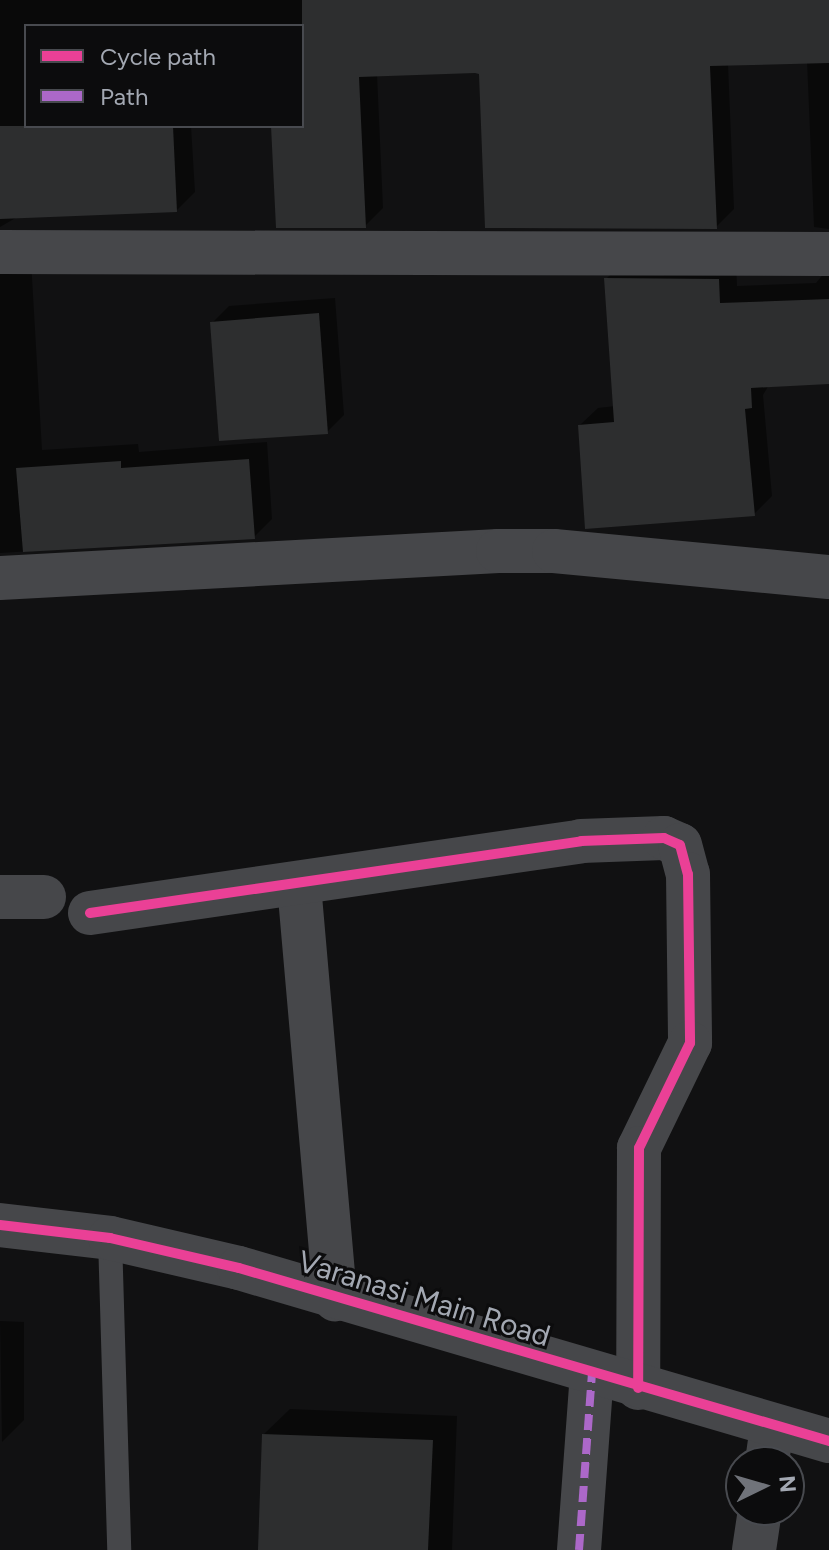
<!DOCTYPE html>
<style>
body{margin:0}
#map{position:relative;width:829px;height:1550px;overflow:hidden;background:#111112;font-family:Figtree,sans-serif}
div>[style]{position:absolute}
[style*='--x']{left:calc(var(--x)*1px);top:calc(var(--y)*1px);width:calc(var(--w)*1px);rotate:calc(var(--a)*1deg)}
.shadow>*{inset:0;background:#0007}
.building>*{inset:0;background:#2d2e2f}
.service>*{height:24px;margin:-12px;padding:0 12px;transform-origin:12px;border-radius:12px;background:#46474a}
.minor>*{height:44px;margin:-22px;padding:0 22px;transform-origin:22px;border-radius:22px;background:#46474a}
.tertiary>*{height:44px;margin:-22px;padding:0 22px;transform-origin:22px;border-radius:22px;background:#46474a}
.quiet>*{height:8px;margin-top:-4px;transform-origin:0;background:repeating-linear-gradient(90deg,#ac68c9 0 16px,transparent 0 24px)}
.cycleway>*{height:10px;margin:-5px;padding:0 5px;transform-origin:5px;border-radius:5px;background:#ea4096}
span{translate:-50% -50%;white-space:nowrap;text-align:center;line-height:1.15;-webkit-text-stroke:6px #0c0c0d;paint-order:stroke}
.street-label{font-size:30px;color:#a3a8b2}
.legend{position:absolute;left:24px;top:24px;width:280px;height:104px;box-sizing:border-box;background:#0c0c0d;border:2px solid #484a4f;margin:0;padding:10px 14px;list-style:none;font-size:24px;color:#a3a8b2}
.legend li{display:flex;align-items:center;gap:16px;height:40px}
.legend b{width:40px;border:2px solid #484a4f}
.north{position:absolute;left:725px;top:1446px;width:80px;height:80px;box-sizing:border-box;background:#0c0c0d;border:2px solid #484a4f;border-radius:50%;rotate:85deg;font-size:22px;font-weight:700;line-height:32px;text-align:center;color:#a3a8b2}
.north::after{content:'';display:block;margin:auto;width:28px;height:36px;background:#70737a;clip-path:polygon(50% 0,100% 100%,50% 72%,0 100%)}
</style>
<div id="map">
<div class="shadow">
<i style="clip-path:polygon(0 0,829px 0,829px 229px,814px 227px,807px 61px,728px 64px,734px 209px,716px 227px,481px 72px,377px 74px,383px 208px,365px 226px,273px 126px,302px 126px,302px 26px,26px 26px,26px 126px,191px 126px,195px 192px,177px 210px,19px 216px,0 227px)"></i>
<i style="clip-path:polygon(0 248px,31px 260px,42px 450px,138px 444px,139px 452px,267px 442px,272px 519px,254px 537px,0 553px)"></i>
<i style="clip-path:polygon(624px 261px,736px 262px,737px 286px,816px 283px,829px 267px,829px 382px,769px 385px,763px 395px,772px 496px,754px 514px,580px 425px,598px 408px,615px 406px,606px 279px)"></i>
<i style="clip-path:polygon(335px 298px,344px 415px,327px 432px,212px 323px,229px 306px)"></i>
<i style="clip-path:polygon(0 1321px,24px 1322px,24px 1420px,2px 1442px)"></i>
<i style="clip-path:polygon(290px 1409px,457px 1416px,452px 1550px,260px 1550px,264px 1434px)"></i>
</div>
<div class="building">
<i style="clip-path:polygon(302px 0,829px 0,829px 63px,710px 66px,717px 229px,485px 228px,479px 74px,475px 73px,359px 77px,366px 228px,276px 228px,271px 126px,302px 126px)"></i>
<i style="clip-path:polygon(0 126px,173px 126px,177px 212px,0 219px)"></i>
<i style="clip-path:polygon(604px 278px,719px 279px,720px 303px,829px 299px,829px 384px,751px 388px,752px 408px,745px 409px,755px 516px,585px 529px,578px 425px,614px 422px)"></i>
<i style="clip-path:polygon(319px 313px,328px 434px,219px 441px,210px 322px)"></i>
<i style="clip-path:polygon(249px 459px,255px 539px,23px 552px,16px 468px,121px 461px,121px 468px)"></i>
<i style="clip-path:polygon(262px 1434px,433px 1440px,428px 1550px,258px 1550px)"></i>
</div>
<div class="service">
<i style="--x:110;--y:1238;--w:312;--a:88.3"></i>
</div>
<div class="minor">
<i style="--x:0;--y:252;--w:829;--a:0.14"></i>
<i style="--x:0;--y:578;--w:499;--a:-3.1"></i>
<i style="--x:498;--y:551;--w:56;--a:0"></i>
<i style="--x:554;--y:551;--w:276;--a:5.4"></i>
<i style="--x:299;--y:885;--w:416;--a:85"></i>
<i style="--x:0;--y:897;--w:44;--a:0"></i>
<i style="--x:90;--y:913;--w:496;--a:-8.3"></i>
<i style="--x:581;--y:841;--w:83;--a:-2.1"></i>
<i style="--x:664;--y:838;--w:17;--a:24"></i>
<i style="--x:680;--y:845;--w:30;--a:75"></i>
<i style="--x:688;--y:874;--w:169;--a:89.3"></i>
<i style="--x:690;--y:1043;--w:117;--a:115.9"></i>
<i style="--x:639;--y:1148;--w:240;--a:90.2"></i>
<i style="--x:767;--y:1462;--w:37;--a:-82"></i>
<i style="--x:579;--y:1550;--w:176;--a:-85.8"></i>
<i style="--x:754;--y:1550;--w:40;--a:-81.5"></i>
</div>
<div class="tertiary">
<i style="--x:0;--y:1225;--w:111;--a:6.7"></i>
<i style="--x:110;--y:1238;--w:132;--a:13.1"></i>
<i style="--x:239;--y:1268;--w:615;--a:16.34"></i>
</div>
<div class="quiet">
<i style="--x:579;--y:1550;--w:176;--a:-85.8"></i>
</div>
<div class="cycleway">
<i style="--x:90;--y:913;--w:496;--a:-8.3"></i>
<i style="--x:581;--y:841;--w:83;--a:-2.1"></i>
<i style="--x:664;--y:838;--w:17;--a:24"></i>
<i style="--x:680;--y:845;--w:30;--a:75"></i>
<i style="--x:688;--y:874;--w:169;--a:89.3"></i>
<i style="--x:690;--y:1043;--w:117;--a:115.9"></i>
<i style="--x:639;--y:1148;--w:240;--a:90.2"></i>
<i style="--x:0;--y:1225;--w:111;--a:6.7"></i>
<i style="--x:110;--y:1238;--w:132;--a:13.1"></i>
<i style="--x:239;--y:1268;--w:615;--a:16.34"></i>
</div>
<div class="street-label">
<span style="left:424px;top:1299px;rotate:17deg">Varanasi Main Road</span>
</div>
<ul class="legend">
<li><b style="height:10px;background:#ea4096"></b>Cycle path</li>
<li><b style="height:10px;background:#ac68c9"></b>Path</li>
</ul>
<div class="north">N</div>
</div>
